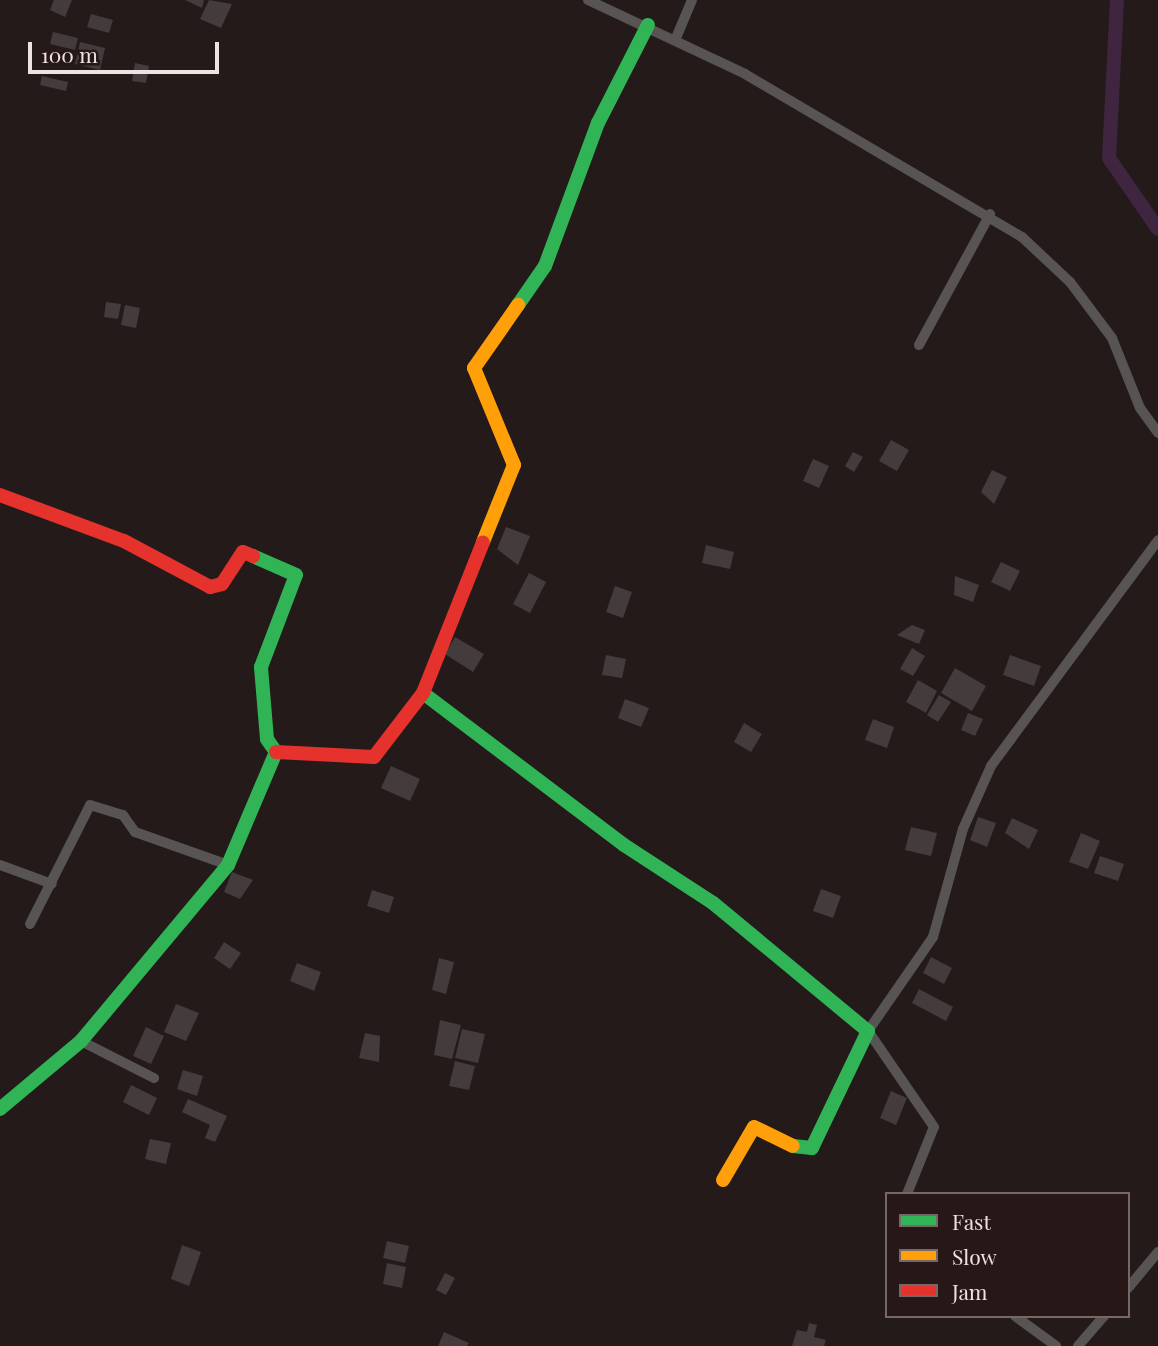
<!DOCTYPE html>
<style>
body{margin:0}
#map{position:relative;width:1158px;height:1346px;overflow:hidden;background:#241a1a;font-family:"Playfair Display",serif}
div>[style]{position:absolute}
[style*='--x']{left:calc(var(--x)*1px);top:calc(var(--y)*1px);width:calc(var(--w)*1px);rotate:calc(var(--a)*1deg)}
.canal>*{height:14px;margin:-7px;padding:0 7px;transform-origin:7px;border-radius:7px;background:#402541}
.building>*{inset:0;background:#433b3c}
.street>*{height:10px;margin:-5px;padding:0 5px;transform-origin:5px;border-radius:5px;background:#575453}
.fast>*{height:14px;margin:-7px;padding:0 7px;transform-origin:7px;border-radius:7px;background:#30b455}
.slow>*{height:14px;margin:-7px;padding:0 7px;transform-origin:7px;border-radius:7px;background:#ff9f0a}
.jam>*{height:14px;margin:-7px;padding:0 7px;transform-origin:7px;border-radius:7px;background:#e5322d}
span{translate:-50% -50%;white-space:nowrap;text-align:center;line-height:1.15;-webkit-text-stroke:7px #271717;paint-order:stroke}
.legend{position:absolute;left:885px;top:1192px;width:245px;height:126px;box-sizing:border-box;background:#271717;border:2px solid #776868;margin:0;padding:9px 12px;list-style:none;font-size:21px;color:#eee2e2}
.legend li{display:flex;align-items:center;gap:14px;height:35px}
.legend b{width:35px;border:2px solid #776868}
.scale{position:absolute;left:28px;top:42px;width:191px;height:32px;box-sizing:border-box;border:4px solid #eee2e2;border-top:0;padding-left:9px;font-size:21px;line-height:24px;white-space:nowrap;color:#eee2e2;-webkit-text-stroke:5px #271717;paint-order:stroke}
</style>
<div id="map">
<div class="canal">
<i style="--x:1117;--y:0;--w:158;--a:92.9"></i>
<i style="--x:1109;--y:158;--w:86;--a:55.4"></i>
</div>
<div class="building">
<i style="clip-path:polygon(54px 0,72px 0,65px 17px,50px 10px)"></i>
<i style="clip-path:polygon(185px 0,204px 0,202px 8px)"></i>
<i style="clip-path:polygon(209px 0,232px 4px,221px 28px,200px 19px)"></i>
<i style="clip-path:polygon(91px 14px,113px 20px,109px 33px,87px 27px)"></i>
<i style="clip-path:polygon(53px 32px,78px 38px,75px 50px,50px 44px)"></i>
<i style="clip-path:polygon(80px 42px,105px 48px,100px 70px,75px 64px)"></i>
<i style="clip-path:polygon(135px 63px,149px 66px,146px 83px,132px 81px)"></i>
<i style="clip-path:polygon(42px 76px,68px 82px,66px 91px,40px 85px)"></i>
<i style="clip-path:polygon(106px 302px,121px 304px,118px 319px,104px 317px)"></i>
<i style="clip-path:polygon(125px 305px,140px 308px,136px 328px,121px 325px)"></i>
<i style="clip-path:polygon(891px 440px,909px 450px,897px 471px,879px 461px)"></i>
<i style="clip-path:polygon(853px 452px,863px 457px,854px 472px,845px 466px)"></i>
<i style="clip-path:polygon(813px 459px,829px 466px,819px 488px,803px 481px)"></i>
<i style="clip-path:polygon(992px 470px,1007px 477px,994px 504px,981px 492px)"></i>
<i style="clip-path:polygon(506px 527px,530px 536px,518px 565px,497px 549px)"></i>
<i style="clip-path:polygon(706px 545px,734px 552px,730px 569px,702px 563px)"></i>
<i style="clip-path:polygon(1001px 562px,1020px 571px,1010px 591px,991px 582px)"></i>
<i style="clip-path:polygon(529px 573px,546px 582px,530px 613px,513px 604px)"></i>
<i style="clip-path:polygon(955px 576px,979px 585px,973px 602px,954px 595px)"></i>
<i style="clip-path:polygon(615px 586px,632px 592px,623px 618px,606px 612px)"></i>
<i style="clip-path:polygon(912px 625px,925px 630px,919px 644px,897px 635px)"></i>
<i style="clip-path:polygon(455px 637px,484px 654px,473px 672px,445px 654px)"></i>
<i style="clip-path:polygon(912px 648px,925px 656px,913px 676px,900px 669px)"></i>
<i style="clip-path:polygon(606px 655px,626px 659px,622px 678px,602px 675px)"></i>
<i style="clip-path:polygon(1010px 655px,1041px 666px,1034px 686px,1003px 675px)"></i>
<i style="clip-path:polygon(955px 668px,986px 686px,972px 711px,941px 693px)"></i>
<i style="clip-path:polygon(918px 680px,937px 691px,926px 713px,906px 702px)"></i>
<i style="clip-path:polygon(939px 695px,951px 702px,938px 722px,927px 715px)"></i>
<i style="clip-path:polygon(625px 699px,649px 708px,641px 727px,618px 718px)"></i>
<i style="clip-path:polygon(968px 713px,983px 719px,975px 736px,961px 730px)"></i>
<i style="clip-path:polygon(873px 719px,894px 727px,887px 748px,865px 740px)"></i>
<i style="clip-path:polygon(744px 723px,762px 734px,751px 752px,734px 742px)"></i>
<i style="clip-path:polygon(391px 766px,420px 779px,410px 801px,381px 788px)"></i>
<i style="clip-path:polygon(978px 817px,996px 823px,987px 847px,970px 840px)"></i>
<i style="clip-path:polygon(1012px 818px,1038px 830px,1029px 849px,1005px 833px)"></i>
<i style="clip-path:polygon(911px 827px,937px 833px,931px 856px,905px 850px)"></i>
<i style="clip-path:polygon(1081px 833px,1100px 841px,1088px 869px,1069px 862px)"></i>
<i style="clip-path:polygon(1100px 856px,1124px 864px,1118px 881px,1094px 873px)"></i>
<i style="clip-path:polygon(232px 872px,253px 880px,240px 899px,224px 892px)"></i>
<i style="clip-path:polygon(821px 889px,841px 896px,833px 918px,813px 911px)"></i>
<i style="clip-path:polygon(372px 890px,394px 897px,389px 913px,367px 906px)"></i>
<i style="clip-path:polygon(224px 942px,241px 953px,230px 969px,214px 958px)"></i>
<i style="clip-path:polygon(931px 957px,952px 968px,944px 984px,923px 973px)"></i>
<i style="clip-path:polygon(439px 958px,454px 962px,446px 994px,432px 990px)"></i>
<i style="clip-path:polygon(297px 963px,321px 972px,314px 991px,290px 981px)"></i>
<i style="clip-path:polygon(919px 989px,953px 1007px,946px 1021px,912px 1003px)"></i>
<i style="clip-path:polygon(176px 1004px,199px 1013px,186px 1041px,164px 1032px)"></i>
<i style="clip-path:polygon(440px 1020px,461px 1025px,452px 1059px,434px 1055px)"></i>
<i style="clip-path:polygon(146px 1027px,164px 1036px,151px 1064px,133px 1056px)"></i>
<i style="clip-path:polygon(462px 1029px,485px 1034px,478px 1063px,455px 1058px)"></i>
<i style="clip-path:polygon(365px 1033px,380px 1036px,379px 1062px,359px 1058px)"></i>
<i style="clip-path:polygon(455px 1061px,475px 1066px,469px 1090px,449px 1086px)"></i>
<i style="clip-path:polygon(183px 1070px,203px 1076px,197px 1096px,177px 1089px)"></i>
<i style="clip-path:polygon(131px 1085px,157px 1098px,149px 1115px,123px 1102px)"></i>
<i style="clip-path:polygon(891px 1091px,907px 1098px,896px 1125px,880px 1118px)"></i>
<i style="clip-path:polygon(188px 1099px,227px 1116px,215px 1142px,205px 1138px,210px 1125px,182px 1112px)"></i>
<i style="clip-path:polygon(150px 1139px,171px 1143px,166px 1164px,145px 1159px)"></i>
<i style="clip-path:polygon(387px 1241px,409px 1246px,405px 1263px,383px 1258px)"></i>
<i style="clip-path:polygon(182px 1245px,201px 1252px,189px 1286px,171px 1279px)"></i>
<i style="clip-path:polygon(387px 1263px,406px 1267px,402px 1288px,383px 1284px)"></i>
<i style="clip-path:polygon(445px 1273px,455px 1278px,446px 1295px,436px 1290px)"></i>
<i style="clip-path:polygon(809px 1323px,817px 1325px,814px 1337px,826px 1340px,824px 1346px,792px 1346px,797px 1330px,807px 1332px)"></i>
<i style="clip-path:polygon(444px 1332px,469px 1343px,467px 1346px,438px 1346px)"></i>
</div>
<div class="street">
<i style="--x:588;--y:0;--w:174;--a:25.2"></i>
<i style="--x:745;--y:74;--w:321;--a:30.5"></i>
<i style="--x:1022;--y:237;--w:66;--a:43.2"></i>
<i style="--x:1070;--y:282;--w:70;--a:53.1"></i>
<i style="--x:1112;--y:338;--w:75;--a:68.2"></i>
<i style="--x:1140;--y:408;--w:31;--a:54"></i>
<i style="--x:676;--y:38;--w:41;--a:-67.2"></i>
<i style="--x:919;--y:345;--w:149;--a:-61.5"></i>
<i style="--x:0;--y:865;--w:55;--a:20.1"></i>
<i style="--x:30;--y:924;--w:133;--a:-63.2"></i>
<i style="--x:90;--y:805;--w:34;--a:17"></i>
<i style="--x:123;--y:815;--w:21;--a:55"></i>
<i style="--x:135;--y:832;--w:99;--a:19.5"></i>
<i style="--x:81;--y:1041;--w:82;--a:26.9"></i>
<i style="--x:907;--y:1194;--w:72;--a:-68.1"></i>
<i style="--x:934;--y:1127;--w:116;--a:-124.5"></i>
<i style="--x:868;--y:1031;--w:114;--a:-55.3"></i>
<i style="--x:933;--y:937;--w:112;--a:-74.5"></i>
<i style="--x:963;--y:829;--w:69;--a:-66"></i>
<i style="--x:991;--y:766;--w:281;--a:-53.5"></i>
<i style="--x:1128;--y:1288;--w:47;--a:-50.2"></i>
<i style="--x:1015;--y:1316;--w:51;--a:36.2"></i>
<i style="--x:1078;--y:1346;--w:40;--a:-49"></i>
</div>
<div class="fast">
<i style="--x:518;--y:305;--w:47;--a:-55.3"></i>
<i style="--x:545;--y:266;--w:153;--a:-69.7"></i>
<i style="--x:598;--y:123;--w:110;--a:-63"></i>
<i style="--x:423;--y:693;--w:252;--a:37.1"></i>
<i style="--x:624;--y:845;--w:106;--a:33.1"></i>
<i style="--x:713;--y:903;--w:201;--a:39.6"></i>
<i style="--x:868;--y:1031;--w:130;--a:115.6"></i>
<i style="--x:812;--y:1148;--w:19;--a:-174"></i>
<i style="--x:0;--y:1109;--w:106;--a:-40"></i>
<i style="--x:81;--y:1041;--w:229;--a:-50.1"></i>
<i style="--x:228;--y:865;--w:123;--a:-67"></i>
<i style="--x:276;--y:752;--w:16;--a:-125"></i>
<i style="--x:267;--y:739;--w:72;--a:-94.8"></i>
<i style="--x:261;--y:667;--w:98;--a:-69.2"></i>
<i style="--x:296;--y:575;--w:47;--a:-156.2"></i>
</div>
<div class="slow">
<i style="--x:483;--y:542;--w:83;--a:-68.1"></i>
<i style="--x:514;--y:465;--w:105;--a:-112.4"></i>
<i style="--x:474;--y:368;--w:77;--a:-55.1"></i>
<i style="--x:723;--y:1180;--w:61;--a:-59.7"></i>
<i style="--x:754;--y:1127;--w:43;--a:26"></i>
</div>
<div class="jam">
<i style="--x:0;--y:495;--w:132;--a:20.4"></i>
<i style="--x:124;--y:541;--w:98;--a:28.1"></i>
<i style="--x:210;--y:587;--w:12;--a:-14"></i>
<i style="--x:222;--y:584;--w:38;--a:-57"></i>
<i style="--x:243;--y:552;--w:11;--a:22"></i>
<i style="--x:276;--y:752;--w:98;--a:2.9"></i>
<i style="--x:374;--y:757;--w:81;--a:-52.6"></i>
<i style="--x:423;--y:693;--w:162;--a:-68.3"></i>
</div>
<ul class="legend">
<li><b style="height:9px;background:#30b455"></b>Fast</li>
<li><b style="height:9px;background:#ff9f0a"></b>Slow</li>
<li><b style="height:9px;background:#e5322d"></b>Jam</li>
</ul>
<div class="scale">100 m</div>
</div>
